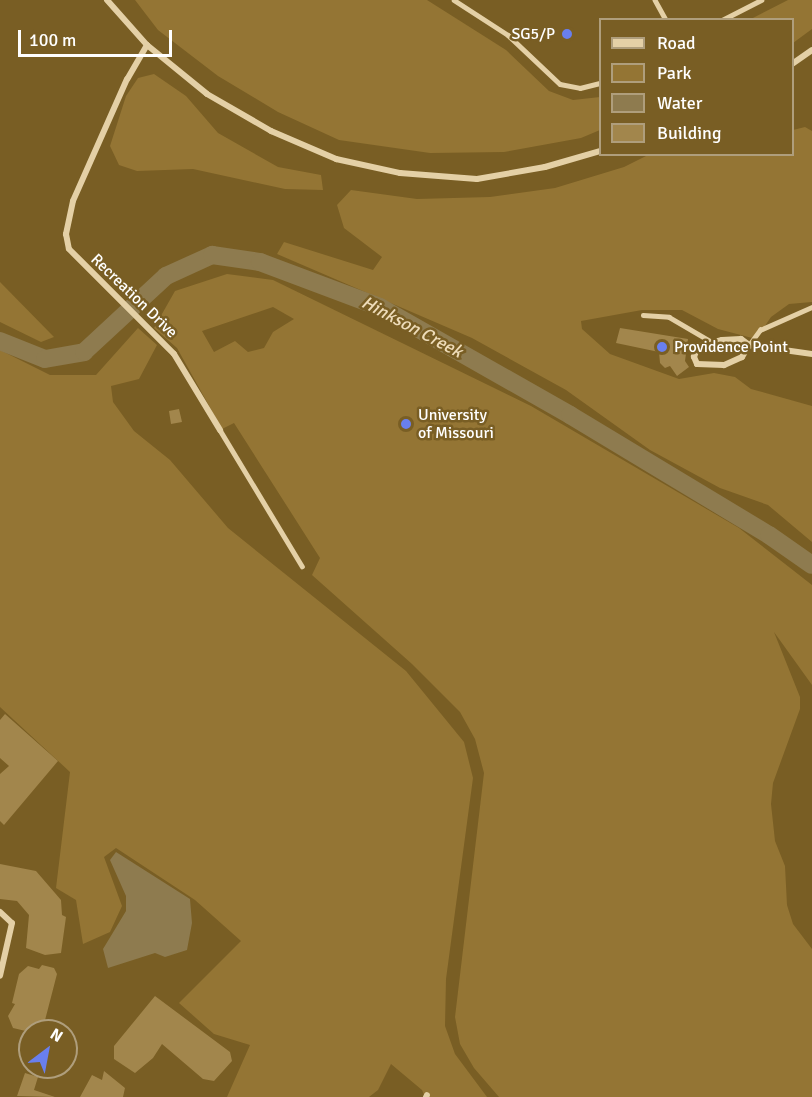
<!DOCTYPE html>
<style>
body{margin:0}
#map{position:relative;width:812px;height:1097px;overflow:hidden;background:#795e24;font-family:Signika,sans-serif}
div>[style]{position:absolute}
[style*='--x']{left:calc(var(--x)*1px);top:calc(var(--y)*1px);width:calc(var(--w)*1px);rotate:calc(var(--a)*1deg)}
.green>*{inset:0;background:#947534}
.water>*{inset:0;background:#8e7b4f}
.river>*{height:18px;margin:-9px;padding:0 9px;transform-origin:9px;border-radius:9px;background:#8e7b4f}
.building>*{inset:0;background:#a2864c}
.lane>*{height:4.5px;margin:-2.25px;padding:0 2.25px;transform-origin:2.25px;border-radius:2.25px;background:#e4d0a6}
.street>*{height:6px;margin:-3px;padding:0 3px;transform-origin:3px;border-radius:3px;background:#e4d0a6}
.dots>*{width:16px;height:16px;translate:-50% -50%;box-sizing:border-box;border:3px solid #795e24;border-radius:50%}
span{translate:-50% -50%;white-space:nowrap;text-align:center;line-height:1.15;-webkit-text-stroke:5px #795e24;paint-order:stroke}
.poi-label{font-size:16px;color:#fff}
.right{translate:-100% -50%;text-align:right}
.left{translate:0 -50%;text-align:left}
.street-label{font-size:16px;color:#fff}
.water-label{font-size:18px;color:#eedcb9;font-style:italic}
.legend{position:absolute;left:599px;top:18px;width:195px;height:138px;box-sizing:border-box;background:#795e24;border:2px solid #af9e7c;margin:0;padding:8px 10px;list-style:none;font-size:18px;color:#fff}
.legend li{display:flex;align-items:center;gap:12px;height:30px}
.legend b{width:30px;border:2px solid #af9e7c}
.north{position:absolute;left:18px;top:1019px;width:60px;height:60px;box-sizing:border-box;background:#795e24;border:2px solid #af9e7c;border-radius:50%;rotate:32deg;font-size:16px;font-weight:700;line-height:24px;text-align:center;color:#fff}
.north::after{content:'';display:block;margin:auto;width:21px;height:27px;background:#697fee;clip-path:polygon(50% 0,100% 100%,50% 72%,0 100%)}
.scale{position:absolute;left:18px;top:30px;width:154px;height:27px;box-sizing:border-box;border:3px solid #fff;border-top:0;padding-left:8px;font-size:18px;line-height:21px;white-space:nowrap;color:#fff;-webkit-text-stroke:4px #795e24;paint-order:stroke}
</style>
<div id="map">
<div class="green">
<i style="clip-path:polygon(135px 0,427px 0,506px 50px,549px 91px,573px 100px,600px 97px,600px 130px,581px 138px,504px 152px,430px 153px,339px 140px,278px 112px,218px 76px,158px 30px)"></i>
<i style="clip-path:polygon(788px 0,812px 0,812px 29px,793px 43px,792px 20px,751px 19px)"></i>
<i style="clip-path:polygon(154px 74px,186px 96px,218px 133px,278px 167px,321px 175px,323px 190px,285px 189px,193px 169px,137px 171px,119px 165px,110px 146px,126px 96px,138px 78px)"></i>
<i style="clip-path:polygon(805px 127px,812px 131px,812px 302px,789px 304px,771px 317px,756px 339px,718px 329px,682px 310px,642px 310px,581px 321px,582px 329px,610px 354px,679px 379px,714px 373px,735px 377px,751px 389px,812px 406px,812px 542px,768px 505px,720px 488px,650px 450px,566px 390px,472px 338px,277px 254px,284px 242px,373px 270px,382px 257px,344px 228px,337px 205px,351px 190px,417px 199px,490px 197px,555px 188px,624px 167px,648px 155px,792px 154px,793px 130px)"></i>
<i style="clip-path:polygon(evenodd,227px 274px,273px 280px,531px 406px,739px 528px,812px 585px,812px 685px,774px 632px,800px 697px,800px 709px,773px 783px,771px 804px,775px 841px,785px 866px,787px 905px,793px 924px,812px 949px,812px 1097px,499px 1097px,474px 1068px,460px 1044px,455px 1017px,484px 773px,475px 739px,460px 712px,412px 664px,312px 575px,320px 558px,234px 423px,222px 429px,177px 348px,154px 328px,175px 291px,227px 274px,273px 307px,294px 319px,273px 332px,264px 348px,248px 352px,235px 341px,214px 352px,202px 331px,273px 307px)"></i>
<i style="clip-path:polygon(0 282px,54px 337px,41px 342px,0 322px)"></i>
<i style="clip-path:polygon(138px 328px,157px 345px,139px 379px,111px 386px,113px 402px,134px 431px,170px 460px,228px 528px,406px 671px,464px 742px,473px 778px,446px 979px,445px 1026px,455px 1054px,487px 1097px,425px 1097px,422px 1090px,391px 1064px,378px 1090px,369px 1097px,227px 1097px,250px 1045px,214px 1034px,179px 1003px,241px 941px,195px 900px,116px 848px,104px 857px,122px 906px,110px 932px,83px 944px,76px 900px,56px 888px,70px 772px,0 707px,0 350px,50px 375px,96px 375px)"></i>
</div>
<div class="water">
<i style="clip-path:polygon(116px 852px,190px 899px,192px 923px,187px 950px,165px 957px,155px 953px,108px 968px,103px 949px,126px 911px,126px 896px,110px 860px)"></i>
</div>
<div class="river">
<i style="--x:0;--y:341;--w:48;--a:21.8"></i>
<i style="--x:45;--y:359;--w:40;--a:-10"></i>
<i style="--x:84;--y:352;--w:112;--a:-42.8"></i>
<i style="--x:166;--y:276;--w:51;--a:-24.5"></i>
<i style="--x:212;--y:255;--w:49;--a:8.3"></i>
<i style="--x:260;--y:262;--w:128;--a:20.6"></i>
<i style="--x:380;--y:307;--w:219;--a:29.6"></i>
<i style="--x:570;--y:415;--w:232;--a:31.1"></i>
<i style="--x:769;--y:535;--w:52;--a:34.9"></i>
</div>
<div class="building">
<i style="clip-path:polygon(620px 328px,688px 339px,685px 361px,689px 367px,677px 376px,670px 366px,665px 368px,660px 363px,659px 352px,616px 343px)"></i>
<i style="clip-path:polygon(179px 409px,182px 422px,171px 424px,169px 411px)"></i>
<i style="clip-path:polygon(5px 714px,58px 761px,4px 825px,0 821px,0 774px,9px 766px,0 758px,0 720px)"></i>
<i style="clip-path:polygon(0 864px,36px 871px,61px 900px,62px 915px,66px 917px,61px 953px,45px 955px,26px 948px,29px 915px,17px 901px,0 899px)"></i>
<i style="clip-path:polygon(42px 965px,54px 968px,57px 974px,43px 1028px,30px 1032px,13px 1028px,8px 1016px,15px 1004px,12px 1003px,19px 974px,28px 966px,39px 969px)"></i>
<i style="clip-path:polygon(155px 996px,230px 1052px,232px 1061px,214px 1081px,203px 1079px,162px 1044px,153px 1058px,135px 1073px,114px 1059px,114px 1046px)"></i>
<i style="clip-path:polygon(104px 1071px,125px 1088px,123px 1097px,80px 1097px,92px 1075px,102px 1080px)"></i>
<i style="clip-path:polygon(25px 1073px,38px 1077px,34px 1090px,55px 1097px,17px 1096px)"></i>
</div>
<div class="lane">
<i style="--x:454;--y:0;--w:64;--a:32.9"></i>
<i style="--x:508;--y:35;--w:71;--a:43.3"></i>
<i style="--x:560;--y:84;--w:20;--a:11"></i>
<i style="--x:580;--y:88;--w:21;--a:-14"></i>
<i style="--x:655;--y:0;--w:23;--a:61"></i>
<i style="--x:722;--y:20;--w:44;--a:-27.1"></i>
<i style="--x:643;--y:315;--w:26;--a:4"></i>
<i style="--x:669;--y:317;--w:48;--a:30.3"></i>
<i style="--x:749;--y:345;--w:19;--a:-54"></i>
<i style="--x:760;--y:330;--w:57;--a:-23.9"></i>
<i style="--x:220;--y:430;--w:159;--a:58.9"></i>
</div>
<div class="street">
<i style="--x:107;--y:0;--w:60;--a:48.4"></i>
<i style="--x:147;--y:45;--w:77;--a:39.2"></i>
<i style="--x:207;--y:94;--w:74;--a:30"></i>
<i style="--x:271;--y:131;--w:71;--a:23.3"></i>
<i style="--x:336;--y:159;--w:66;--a:12.3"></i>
<i style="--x:400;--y:173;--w:77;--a:4.5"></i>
<i style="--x:477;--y:179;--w:69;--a:-10"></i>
<i style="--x:545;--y:167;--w:57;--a:-16.2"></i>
<i style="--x:147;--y:45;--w:39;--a:120"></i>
<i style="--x:127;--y:79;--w:133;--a:113.9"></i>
<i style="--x:73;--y:201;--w:34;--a:102"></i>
<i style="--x:66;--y:234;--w:15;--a:79"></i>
<i style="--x:69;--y:249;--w:148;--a:45"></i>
<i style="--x:174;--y:354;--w:89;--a:58.8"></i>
<i style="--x:792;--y:64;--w:24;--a:-35"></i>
<i style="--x:749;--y:345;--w:14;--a:120"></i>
<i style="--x:742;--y:357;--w:20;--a:156"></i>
<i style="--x:724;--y:365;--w:27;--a:-178"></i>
<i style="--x:697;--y:364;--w:8;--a:-113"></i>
<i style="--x:694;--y:357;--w:12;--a:-70"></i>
<i style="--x:698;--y:346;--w:25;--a:-14"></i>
<i style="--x:722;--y:340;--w:19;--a:-3"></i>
<i style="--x:741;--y:339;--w:10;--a:37"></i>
<i style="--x:749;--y:345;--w:64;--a:8.1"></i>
<i style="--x:0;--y:912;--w:16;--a:43"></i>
<i style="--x:12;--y:923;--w:54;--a:102.8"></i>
<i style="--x:426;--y:1097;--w:2;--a:-63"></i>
</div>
<div class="dots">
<i style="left:567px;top:34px;background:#697fee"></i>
<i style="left:662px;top:347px;background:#697fee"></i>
<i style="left:406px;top:424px;background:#697fee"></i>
</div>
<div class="poi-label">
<span class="right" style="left:555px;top:34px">SG5/P</span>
<span class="left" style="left:674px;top:347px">Providence Point</span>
<span class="left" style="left:418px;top:424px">University<br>of Missouri</span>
</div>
<div class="street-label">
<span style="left:134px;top:296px;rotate:44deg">Recreation Drive</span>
</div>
<div class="water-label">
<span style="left:412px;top:327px;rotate:28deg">Hinkson Creek</span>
</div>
<ul class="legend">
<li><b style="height:8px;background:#e4d0a6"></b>Road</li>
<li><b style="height:16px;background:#947534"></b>Park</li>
<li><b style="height:16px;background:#8e7b4f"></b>Water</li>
<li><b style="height:16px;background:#a2864c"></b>Building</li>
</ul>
<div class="north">N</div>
<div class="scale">100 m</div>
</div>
